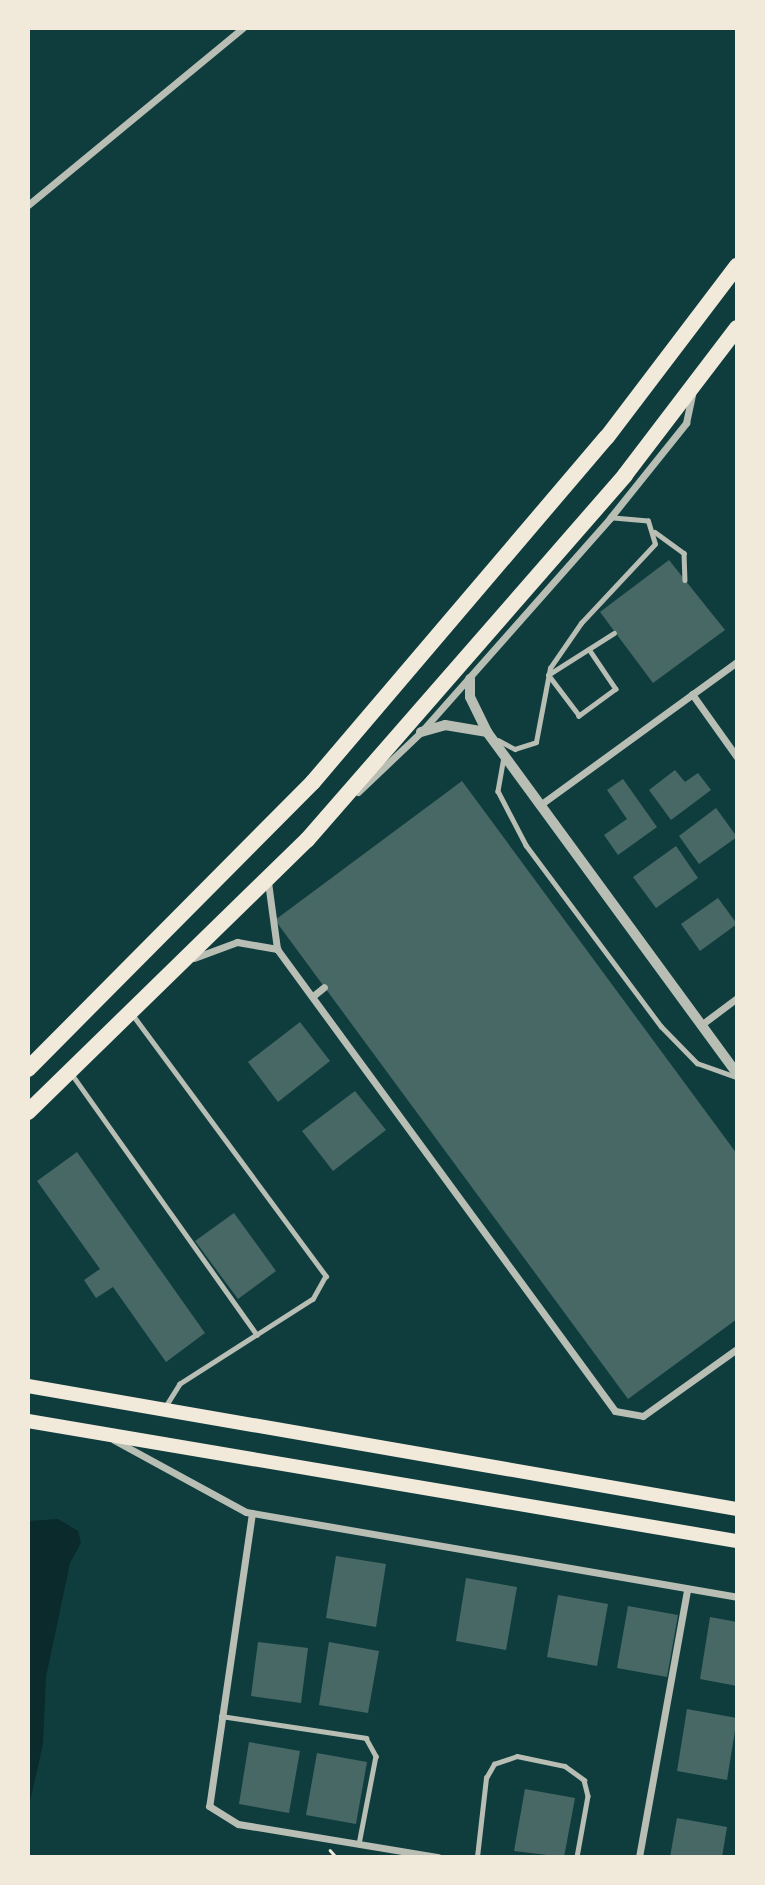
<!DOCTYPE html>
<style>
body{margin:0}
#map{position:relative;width:765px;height:1885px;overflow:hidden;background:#0f3d3e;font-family:"Noto Serif",serif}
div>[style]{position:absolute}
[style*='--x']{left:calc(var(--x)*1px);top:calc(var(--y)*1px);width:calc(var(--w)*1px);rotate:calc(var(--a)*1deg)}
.water>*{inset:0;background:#0a2a2b}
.building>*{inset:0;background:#486865}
.path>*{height:2.5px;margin:-1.25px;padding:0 1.25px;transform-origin:1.25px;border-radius:1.25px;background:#f1e9da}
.service>*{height:4.5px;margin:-2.25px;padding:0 2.25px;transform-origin:2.25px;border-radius:2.25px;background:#b8beb3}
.minor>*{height:7px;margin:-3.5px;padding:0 3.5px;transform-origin:3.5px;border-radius:3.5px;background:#b8beb3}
.tertiary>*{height:10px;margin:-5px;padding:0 5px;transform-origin:5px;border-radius:5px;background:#b8beb3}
.primary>*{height:14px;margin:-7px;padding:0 7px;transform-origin:7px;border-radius:7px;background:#f1e9da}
.trunk>*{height:16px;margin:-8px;padding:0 8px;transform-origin:8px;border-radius:8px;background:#f1e9da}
span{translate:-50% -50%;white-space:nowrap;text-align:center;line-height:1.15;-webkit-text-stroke:6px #f1e9da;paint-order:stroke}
.frame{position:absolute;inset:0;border:30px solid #f1e9da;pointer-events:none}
</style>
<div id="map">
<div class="water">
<i style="clip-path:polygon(58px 1519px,78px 1531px,81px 1543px,70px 1563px,46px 1677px,43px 1744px,28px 1810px,28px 1521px)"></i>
</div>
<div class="building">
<i style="clip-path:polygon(669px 560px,725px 630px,653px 683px,600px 612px)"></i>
<i style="clip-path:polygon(675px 770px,685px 782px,698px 773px,711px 790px,671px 820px,649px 790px)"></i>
<i style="clip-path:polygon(623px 779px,657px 827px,618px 855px,604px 835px,627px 819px,607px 790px)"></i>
<i style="clip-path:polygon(462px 781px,737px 1154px,737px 1319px,628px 1399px,275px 920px)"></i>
<i style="clip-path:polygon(716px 808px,737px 837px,699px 864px,679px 836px)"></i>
<i style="clip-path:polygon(676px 846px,698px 878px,656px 908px,633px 877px)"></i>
<i style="clip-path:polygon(718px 898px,737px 924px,700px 951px,681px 924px)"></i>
<i style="clip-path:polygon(300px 1022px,330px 1061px,278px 1102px,248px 1062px)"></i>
<i style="clip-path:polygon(355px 1091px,386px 1130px,333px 1171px,302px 1131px)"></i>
<i style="clip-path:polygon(77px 1152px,205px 1333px,166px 1362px,113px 1287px,96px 1298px,84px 1280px,100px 1269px,37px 1181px)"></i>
<i style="clip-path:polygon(234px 1213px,276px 1271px,238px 1299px,195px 1241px)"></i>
<i style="clip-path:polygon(336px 1556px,386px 1564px,376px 1627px,326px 1618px)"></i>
<i style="clip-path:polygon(466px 1578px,517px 1587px,506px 1650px,456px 1641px)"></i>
<i style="clip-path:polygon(558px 1595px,608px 1604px,597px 1666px,547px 1657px)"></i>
<i style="clip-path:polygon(628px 1606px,678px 1615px,667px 1677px,617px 1668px)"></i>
<i style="clip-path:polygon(710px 1617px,737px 1622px,737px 1686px,700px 1679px)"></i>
<i style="clip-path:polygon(258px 1642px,308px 1648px,301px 1703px,251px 1696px)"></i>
<i style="clip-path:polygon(329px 1642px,379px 1651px,368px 1713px,319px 1705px)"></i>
<i style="clip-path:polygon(687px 1709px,737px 1718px,727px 1780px,677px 1771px)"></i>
<i style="clip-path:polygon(249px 1742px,300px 1751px,289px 1813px,239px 1804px)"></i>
<i style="clip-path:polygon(317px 1753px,367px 1762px,356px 1824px,306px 1815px)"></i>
<i style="clip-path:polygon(525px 1789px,575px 1798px,564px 1857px,514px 1851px)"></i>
<i style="clip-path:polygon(677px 1818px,727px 1827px,722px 1857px,670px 1857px)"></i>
</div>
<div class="path">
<i style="--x:330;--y:1850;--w:9;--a:49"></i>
</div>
<div class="service">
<i style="--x:655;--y:532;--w:36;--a:36"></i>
<i style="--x:684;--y:553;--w:27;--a:88"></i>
<i style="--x:589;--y:649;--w:48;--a:56"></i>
<i style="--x:616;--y:689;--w:46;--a:143.9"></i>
<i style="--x:579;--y:716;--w:51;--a:-127.1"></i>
<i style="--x:548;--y:675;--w:78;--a:-32.5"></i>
<i style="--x:498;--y:740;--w:19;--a:28"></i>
<i style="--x:515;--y:749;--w:22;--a:-18"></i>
<i style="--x:536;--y:742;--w:75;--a:-79.3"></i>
<i style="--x:550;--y:668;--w:55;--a:-55.4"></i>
<i style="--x:581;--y:623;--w:108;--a:-46.9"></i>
<i style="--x:655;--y:544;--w:24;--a:-107"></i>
<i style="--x:648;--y:521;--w:37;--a:-175"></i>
<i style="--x:504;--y:757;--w:35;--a:100"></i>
<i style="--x:498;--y:791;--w:61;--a:62.6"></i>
<i style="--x:526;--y:845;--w:226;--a:53.3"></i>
<i style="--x:661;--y:1026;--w:52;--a:45.8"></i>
<i style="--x:697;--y:1063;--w:41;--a:19.7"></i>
<i style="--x:133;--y:1015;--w:325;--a:53.5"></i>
<i style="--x:326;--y:1276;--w:26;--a:119"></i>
<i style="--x:313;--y:1299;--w:158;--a:147.4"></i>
<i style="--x:180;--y:1384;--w:26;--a:122"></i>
<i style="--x:71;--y:1073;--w:321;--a:54.6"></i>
<i style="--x:221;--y:1716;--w:147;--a:8.6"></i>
<i style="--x:366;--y:1738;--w:21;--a:61"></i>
<i style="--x:376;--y:1756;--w:90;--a:100.9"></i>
<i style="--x:477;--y:1857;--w:80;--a:-83.5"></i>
<i style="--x:486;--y:1778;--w:16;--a:-60"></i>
<i style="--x:494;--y:1764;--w:24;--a:-19"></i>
<i style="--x:517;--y:1756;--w:49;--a:11.8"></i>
<i style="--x:565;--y:1766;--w:24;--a:36"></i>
<i style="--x:584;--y:1780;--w:16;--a:76"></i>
<i style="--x:588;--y:1796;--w:62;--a:100.2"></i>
</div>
<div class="minor">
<i style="--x:28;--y:205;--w:278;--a:-39.5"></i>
<i style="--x:692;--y:694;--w:77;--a:54.5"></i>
<i style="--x:358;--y:792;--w:87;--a:-43.6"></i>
<i style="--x:421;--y:732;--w:286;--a:-48.5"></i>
<i style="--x:610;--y:518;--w:122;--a:-51.3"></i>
<i style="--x:686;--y:423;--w:30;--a:-78"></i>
<i style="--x:540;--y:805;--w:243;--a:-36"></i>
<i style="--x:268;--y:882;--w:68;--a:82.3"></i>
<i style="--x:277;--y:949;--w:572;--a:53.81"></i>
<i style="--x:615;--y:1411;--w:28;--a:10"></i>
<i style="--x:643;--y:1416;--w:115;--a:-35.5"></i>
<i style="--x:194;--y:958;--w:46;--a:-20.4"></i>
<i style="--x:237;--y:942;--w:41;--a:9.9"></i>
<i style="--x:313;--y:996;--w:14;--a:-39"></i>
<i style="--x:701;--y:1025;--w:45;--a:-36.9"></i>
<i style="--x:114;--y:1440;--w:150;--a:28.6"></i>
<i style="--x:246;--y:1512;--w:498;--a:9.8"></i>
<i style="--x:252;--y:1513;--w:296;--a:98.3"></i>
<i style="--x:209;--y:1806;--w:34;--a:32"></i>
<i style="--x:238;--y:1824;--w:203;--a:9.4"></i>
<i style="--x:639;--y:1857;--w:272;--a:-79.8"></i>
</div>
<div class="tertiary">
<i style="--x:470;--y:679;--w:18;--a:90"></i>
<i style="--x:470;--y:697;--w:39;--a:64"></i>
<i style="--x:487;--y:732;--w:423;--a:53.8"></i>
<i style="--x:421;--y:732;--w:25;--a:-16"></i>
<i style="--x:445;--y:725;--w:43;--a:9.5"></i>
</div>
<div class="primary">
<i style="--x:28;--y:1386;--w:720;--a:9.84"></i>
<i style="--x:28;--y:1421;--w:719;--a:9.61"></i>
</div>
<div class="trunk">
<i style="--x:28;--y:1069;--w:404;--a:-45.2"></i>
<i style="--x:313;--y:782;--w:453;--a:-49.6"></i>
<i style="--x:607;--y:437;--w:215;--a:-52.8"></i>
<i style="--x:28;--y:1112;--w:390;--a:-44.3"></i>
<i style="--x:307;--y:840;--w:484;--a:-48.9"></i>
<i style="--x:625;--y:475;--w:185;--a:-52.7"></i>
</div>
<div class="frame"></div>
</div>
